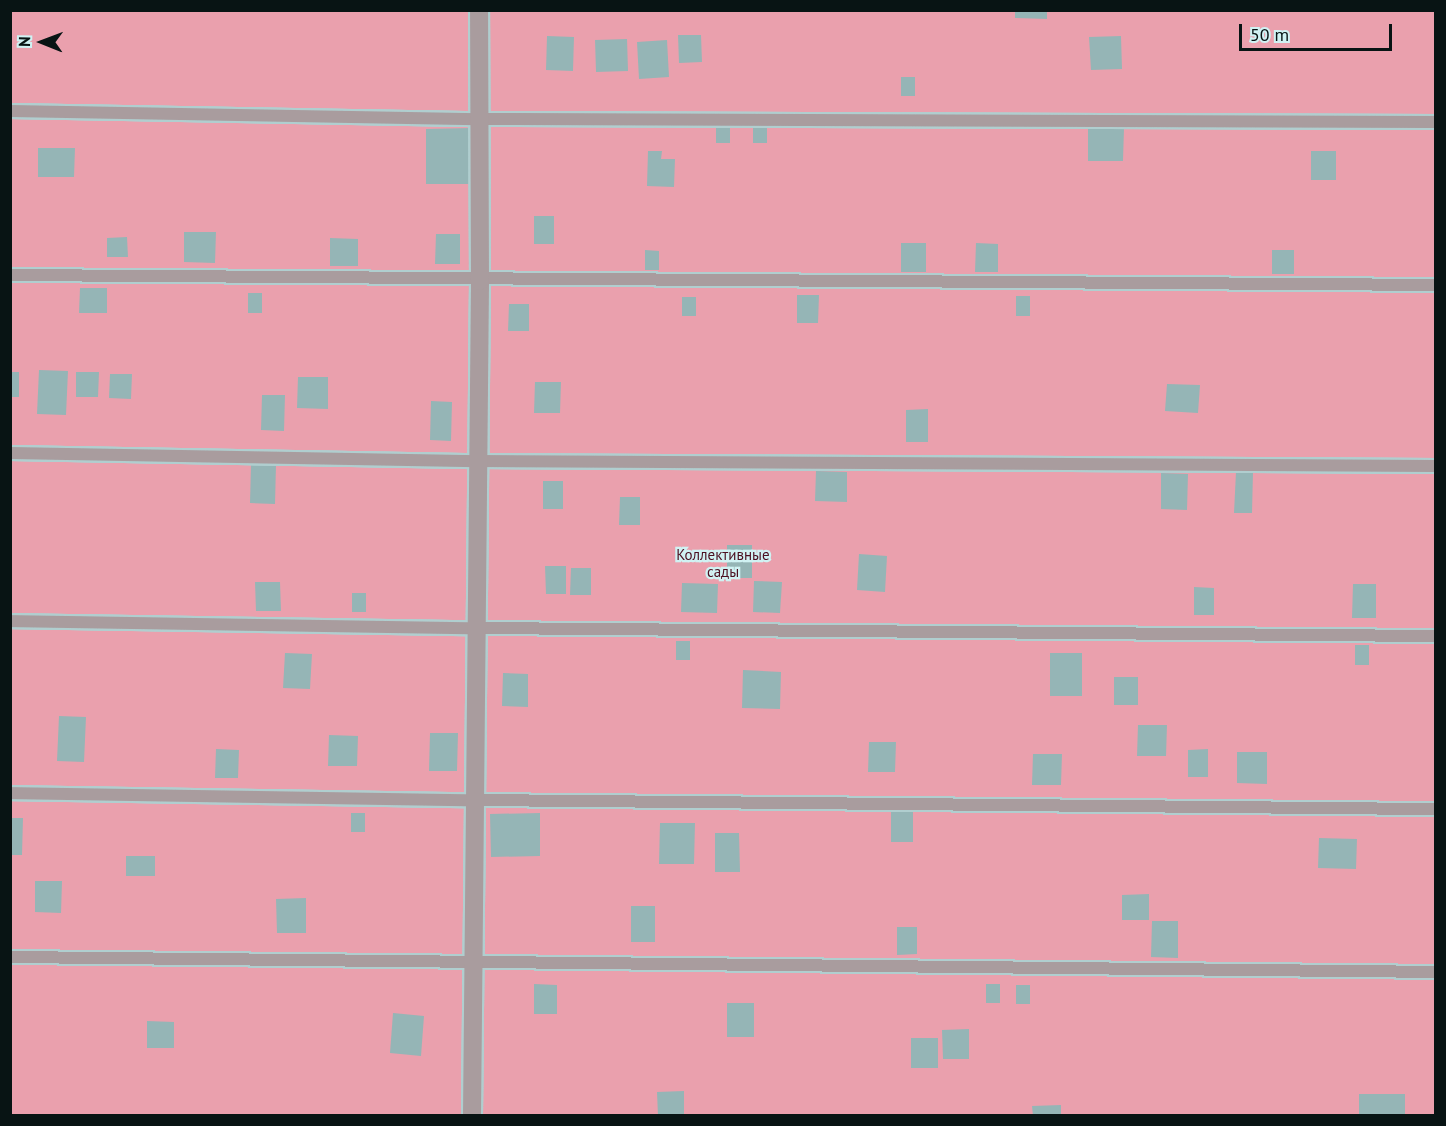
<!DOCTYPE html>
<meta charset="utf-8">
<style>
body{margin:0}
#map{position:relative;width:1446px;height:1126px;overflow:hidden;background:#d0f2f3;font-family:"PT Sans",sans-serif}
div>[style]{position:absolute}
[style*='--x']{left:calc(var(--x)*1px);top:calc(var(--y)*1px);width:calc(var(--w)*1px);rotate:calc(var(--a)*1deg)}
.green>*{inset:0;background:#eaa0ad}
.building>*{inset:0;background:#95b5b6}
.roads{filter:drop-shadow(2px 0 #b0cecf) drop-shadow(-2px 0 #b0cecf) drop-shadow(0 2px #b0cecf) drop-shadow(0 -2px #b0cecf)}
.lane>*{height:12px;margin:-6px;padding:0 6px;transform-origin:6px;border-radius:6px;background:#a99c9e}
.street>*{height:18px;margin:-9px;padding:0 9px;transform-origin:9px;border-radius:9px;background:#a99c9e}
span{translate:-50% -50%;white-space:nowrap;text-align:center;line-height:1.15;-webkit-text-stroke:4.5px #d0f2f3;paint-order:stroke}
.park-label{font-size:15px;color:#4c0f20}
.frame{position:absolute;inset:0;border:12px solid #081414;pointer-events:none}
.north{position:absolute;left:12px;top:12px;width:60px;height:60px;-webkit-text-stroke:4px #d0f2f3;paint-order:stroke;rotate:271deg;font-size:16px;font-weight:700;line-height:24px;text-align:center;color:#081414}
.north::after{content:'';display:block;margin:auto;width:21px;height:27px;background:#081414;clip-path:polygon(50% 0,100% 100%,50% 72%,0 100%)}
.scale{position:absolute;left:1239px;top:24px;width:153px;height:27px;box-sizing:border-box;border:3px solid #081414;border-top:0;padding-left:8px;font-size:18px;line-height:21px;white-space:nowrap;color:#081414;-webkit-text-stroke:4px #d0f2f3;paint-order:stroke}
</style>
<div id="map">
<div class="green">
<i style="clip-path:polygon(11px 11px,1435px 11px,1435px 1115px,11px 1115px)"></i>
</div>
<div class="building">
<i style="clip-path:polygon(1015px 10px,1047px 10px,1047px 19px,1015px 18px)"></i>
<i style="clip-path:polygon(678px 35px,701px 35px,702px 62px,679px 63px)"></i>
<i style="clip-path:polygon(547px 36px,574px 37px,573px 71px,546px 70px)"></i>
<i style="clip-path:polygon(1121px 36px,1122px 69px,1091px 70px,1089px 37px)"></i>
<i style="clip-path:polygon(627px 39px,628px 71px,596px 72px,595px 40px)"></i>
<i style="clip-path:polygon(667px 40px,669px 77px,639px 79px,637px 42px)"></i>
<i style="clip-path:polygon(901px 77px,915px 77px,915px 96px,901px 96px)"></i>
<i style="clip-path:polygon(753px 123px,767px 123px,767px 143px,753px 143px)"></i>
<i style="clip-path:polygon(716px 124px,730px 124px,730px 143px,716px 143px)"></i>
<i style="clip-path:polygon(472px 128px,472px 184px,426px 184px,426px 129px)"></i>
<i style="clip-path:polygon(1088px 128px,1124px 128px,1123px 161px,1088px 161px)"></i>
<i style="clip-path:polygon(38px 148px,75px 148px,74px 177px,38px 177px)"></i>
<i style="clip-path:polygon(648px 151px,662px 151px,661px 159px,675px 159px,674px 187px,647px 186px)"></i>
<i style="clip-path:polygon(1311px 151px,1336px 151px,1336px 180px,1311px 180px)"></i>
<i style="clip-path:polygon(534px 216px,554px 216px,554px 244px,534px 244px)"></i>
<i style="clip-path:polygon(184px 232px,216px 232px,215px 263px,184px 262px)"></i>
<i style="clip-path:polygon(436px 234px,460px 234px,460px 264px,435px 264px)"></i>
<i style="clip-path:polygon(127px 237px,128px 257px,107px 257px,107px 238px)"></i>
<i style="clip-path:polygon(330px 238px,358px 239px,358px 266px,330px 266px)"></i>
<i style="clip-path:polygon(901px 243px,926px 243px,926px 272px,901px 272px)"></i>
<i style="clip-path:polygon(976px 243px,998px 244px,998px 272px,975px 272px)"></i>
<i style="clip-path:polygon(645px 250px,659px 251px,659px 270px,645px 270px)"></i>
<i style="clip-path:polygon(1272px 250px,1294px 250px,1294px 274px,1272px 274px)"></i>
<i style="clip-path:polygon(80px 288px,107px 288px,107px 313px,79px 313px)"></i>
<i style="clip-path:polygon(248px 293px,262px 293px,262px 313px,248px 313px)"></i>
<i style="clip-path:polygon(797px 295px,819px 295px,818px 323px,797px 323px)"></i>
<i style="clip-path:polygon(1016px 296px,1030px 296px,1030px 316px,1016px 316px)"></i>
<i style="clip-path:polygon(682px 297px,696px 297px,696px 316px,682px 316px)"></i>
<i style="clip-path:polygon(509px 304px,529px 304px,529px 331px,508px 331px)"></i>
<i style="clip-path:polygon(39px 370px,68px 371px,66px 415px,37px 414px)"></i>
<i style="clip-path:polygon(10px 372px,19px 372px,19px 397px,10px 397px)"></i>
<i style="clip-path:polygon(76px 372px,99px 372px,98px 397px,76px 397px)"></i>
<i style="clip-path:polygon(110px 374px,132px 374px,131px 399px,109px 398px)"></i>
<i style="clip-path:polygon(298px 377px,328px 377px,328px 409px,297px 408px)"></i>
<i style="clip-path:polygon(535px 382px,561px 382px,560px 413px,534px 413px)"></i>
<i style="clip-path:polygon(1167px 384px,1200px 385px,1198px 413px,1165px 411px)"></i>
<i style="clip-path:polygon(262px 395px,285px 395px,284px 431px,261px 430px)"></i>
<i style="clip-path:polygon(431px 401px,452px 402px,451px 441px,430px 440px)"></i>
<i style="clip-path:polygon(928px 409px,928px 442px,906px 442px,906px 410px)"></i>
<i style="clip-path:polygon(251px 464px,276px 465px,275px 504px,250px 503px)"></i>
<i style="clip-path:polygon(816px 471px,847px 472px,847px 502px,815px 501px)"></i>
<i style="clip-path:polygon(1236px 472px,1253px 472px,1252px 513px,1234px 513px)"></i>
<i style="clip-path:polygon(1161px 473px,1188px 474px,1187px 510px,1161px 509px)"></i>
<i style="clip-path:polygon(543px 481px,563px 481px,563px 509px,543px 509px)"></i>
<i style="clip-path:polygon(620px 497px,640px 497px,640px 525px,619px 525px)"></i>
<i style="clip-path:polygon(727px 545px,752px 545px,752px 578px,727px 578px)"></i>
<i style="clip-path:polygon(859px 554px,887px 556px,885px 592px,857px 590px)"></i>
<i style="clip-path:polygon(545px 566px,566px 566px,566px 594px,546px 594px)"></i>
<i style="clip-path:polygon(571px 568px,591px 568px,591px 595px,570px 595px)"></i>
<i style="clip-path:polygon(754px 581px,782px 582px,780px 613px,753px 612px)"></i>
<i style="clip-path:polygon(255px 582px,280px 582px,281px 611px,256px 611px)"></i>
<i style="clip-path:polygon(682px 583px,718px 584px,717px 613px,681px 612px)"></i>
<i style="clip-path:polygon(1353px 584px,1376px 584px,1376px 618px,1352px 618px)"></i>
<i style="clip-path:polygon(1194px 587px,1214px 588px,1214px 615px,1194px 615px)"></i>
<i style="clip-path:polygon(352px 593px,366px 593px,366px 612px,352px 612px)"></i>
<i style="clip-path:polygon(676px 641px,690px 641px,690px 660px,676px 660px)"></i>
<i style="clip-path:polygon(1355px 645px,1369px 645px,1369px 665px,1355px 665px)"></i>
<i style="clip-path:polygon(285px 653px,312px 654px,310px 689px,283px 688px)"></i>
<i style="clip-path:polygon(1050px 653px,1082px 653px,1082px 696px,1050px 696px)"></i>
<i style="clip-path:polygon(743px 670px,781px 672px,780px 709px,742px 708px)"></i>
<i style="clip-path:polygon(503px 673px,528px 674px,528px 707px,502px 706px)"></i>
<i style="clip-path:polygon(1114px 677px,1138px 677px,1138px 705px,1114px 705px)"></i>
<i style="clip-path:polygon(59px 716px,86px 717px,84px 762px,57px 761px)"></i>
<i style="clip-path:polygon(1138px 725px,1167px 725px,1166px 756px,1137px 756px)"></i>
<i style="clip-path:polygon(430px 733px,458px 733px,457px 771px,429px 771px)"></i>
<i style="clip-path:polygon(329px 735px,358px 736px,357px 766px,328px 766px)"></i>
<i style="clip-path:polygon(869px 742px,896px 742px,895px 772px,868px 772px)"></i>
<i style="clip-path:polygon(216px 749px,239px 750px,238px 778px,215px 778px)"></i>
<i style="clip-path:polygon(1208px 749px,1208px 777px,1188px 777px,1188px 750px)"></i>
<i style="clip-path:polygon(1237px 752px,1267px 752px,1267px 784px,1237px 783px)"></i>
<i style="clip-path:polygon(1033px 754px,1062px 754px,1061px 785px,1032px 785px)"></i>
<i style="clip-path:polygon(891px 810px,913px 810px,913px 842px,891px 842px)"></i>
<i style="clip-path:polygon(351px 813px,365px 813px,365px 832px,351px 832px)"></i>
<i style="clip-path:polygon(540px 813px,540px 856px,491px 857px,490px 814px)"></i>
<i style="clip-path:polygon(10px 818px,23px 818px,22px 855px,10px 855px)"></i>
<i style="clip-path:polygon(660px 823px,695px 823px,694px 864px,659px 864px)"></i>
<i style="clip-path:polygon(715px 833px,739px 833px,740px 872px,715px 872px)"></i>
<i style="clip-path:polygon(1319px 838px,1357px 839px,1356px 869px,1318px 868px)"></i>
<i style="clip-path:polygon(126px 856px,155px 856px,155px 876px,126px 876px)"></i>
<i style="clip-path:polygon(35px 881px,62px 881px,61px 913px,35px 912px)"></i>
<i style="clip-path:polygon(1149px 894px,1149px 920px,1122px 920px,1122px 895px)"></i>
<i style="clip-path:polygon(306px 898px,306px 933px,277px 933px,276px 899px)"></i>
<i style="clip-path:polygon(631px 906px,655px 906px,655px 942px,631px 942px)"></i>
<i style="clip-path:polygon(1152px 921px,1178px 921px,1178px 958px,1151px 957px)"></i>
<i style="clip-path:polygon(897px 927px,917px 927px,917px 954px,897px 955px)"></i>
<i style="clip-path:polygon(534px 984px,557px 985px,557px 1014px,534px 1014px)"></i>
<i style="clip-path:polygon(986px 984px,1000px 984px,1000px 1003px,986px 1003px)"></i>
<i style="clip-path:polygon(1016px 985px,1030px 985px,1030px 1004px,1016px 1004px)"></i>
<i style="clip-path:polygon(727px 1003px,754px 1003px,754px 1037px,727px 1037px)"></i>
<i style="clip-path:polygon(393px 1013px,424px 1016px,421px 1056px,390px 1053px)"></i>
<i style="clip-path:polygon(147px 1021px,174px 1022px,174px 1048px,147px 1048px)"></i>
<i style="clip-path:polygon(969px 1029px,969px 1059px,943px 1059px,942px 1030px)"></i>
<i style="clip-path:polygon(911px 1038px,938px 1038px,938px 1068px,911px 1068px)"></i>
<i style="clip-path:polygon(684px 1091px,684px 1116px,658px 1116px,657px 1092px)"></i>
<i style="clip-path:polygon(1359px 1094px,1405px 1094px,1405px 1116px,1359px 1116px)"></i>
<i style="clip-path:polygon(1061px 1105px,1061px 1116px,1033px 1116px,1032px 1106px)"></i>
</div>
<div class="roads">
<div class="lane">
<i style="--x:10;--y:111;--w:469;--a:1"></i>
<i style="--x:479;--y:119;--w:957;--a:0.18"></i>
<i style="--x:10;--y:275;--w:1426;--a:0.4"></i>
<i style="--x:10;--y:453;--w:469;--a:1"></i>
<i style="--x:479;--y:461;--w:957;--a:0.3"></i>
<i style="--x:10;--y:621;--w:468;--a:0.9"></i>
<i style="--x:478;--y:628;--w:958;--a:0.48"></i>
<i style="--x:10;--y:793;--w:465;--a:0.9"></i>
<i style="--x:475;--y:800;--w:961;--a:0.54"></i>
<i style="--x:10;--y:957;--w:1426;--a:0.6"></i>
</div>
<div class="street">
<i style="--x:472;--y:1116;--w:835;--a:-89.45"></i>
<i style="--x:480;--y:281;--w:271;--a:-90.2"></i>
</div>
</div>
<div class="park-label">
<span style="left:723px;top:563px">Коллективные<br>сады</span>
</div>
<div class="frame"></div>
<div class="north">N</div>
<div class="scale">50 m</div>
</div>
